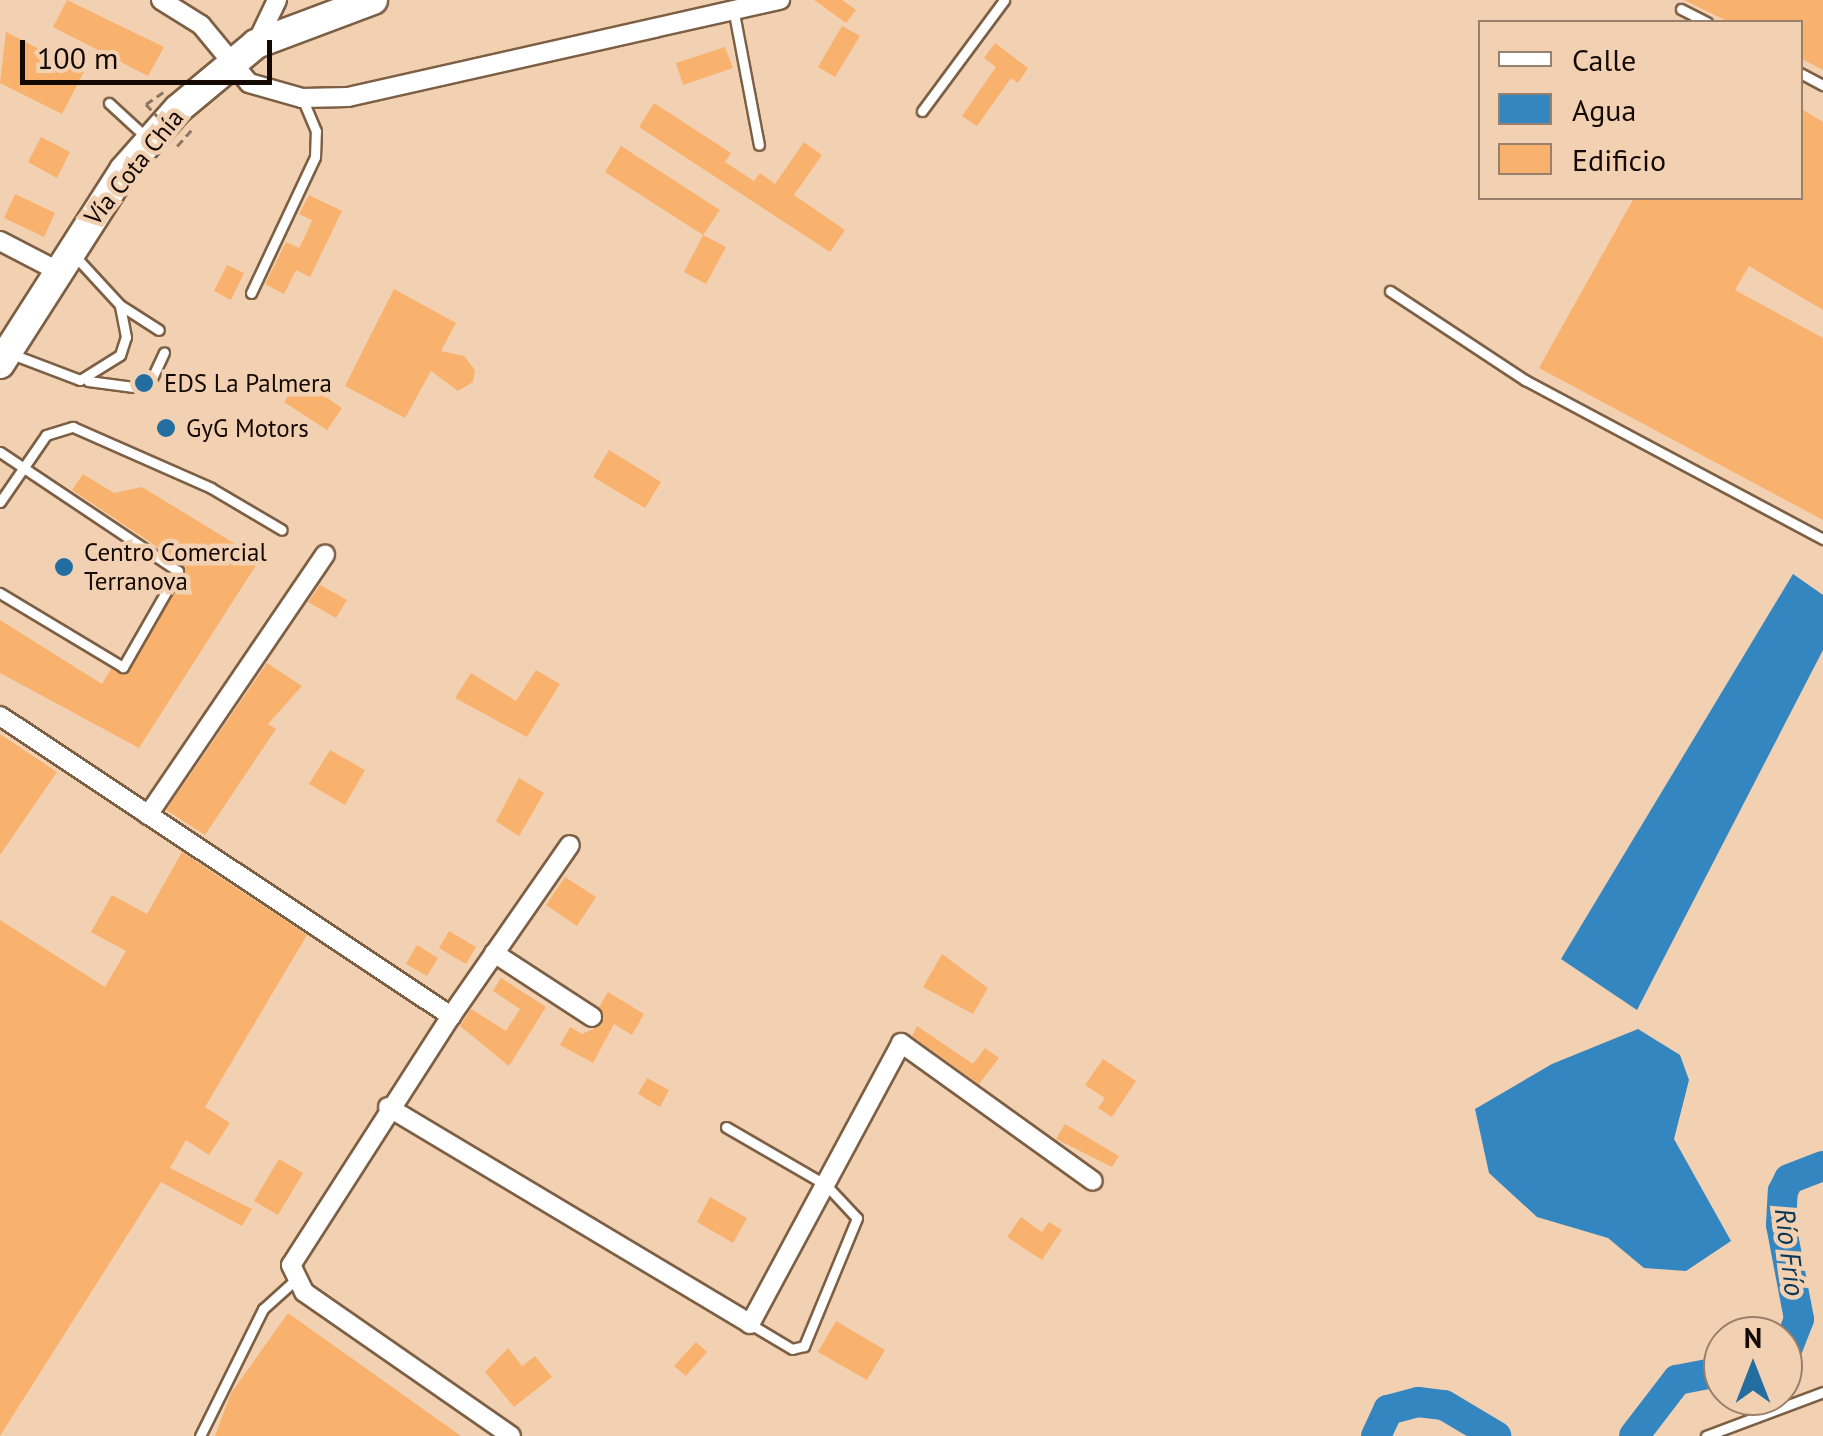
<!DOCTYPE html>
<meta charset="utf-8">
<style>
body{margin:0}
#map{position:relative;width:1823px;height:1436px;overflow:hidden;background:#f2d0b2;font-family:"PT Sans",sans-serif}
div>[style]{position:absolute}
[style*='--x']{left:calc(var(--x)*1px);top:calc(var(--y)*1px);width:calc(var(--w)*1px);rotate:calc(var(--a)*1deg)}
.water>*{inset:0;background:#3486c0}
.river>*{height:30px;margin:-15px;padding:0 15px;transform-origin:15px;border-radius:15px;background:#3486c0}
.building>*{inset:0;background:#f9b26e}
.path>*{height:2.5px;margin-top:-1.25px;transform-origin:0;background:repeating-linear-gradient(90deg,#8d7662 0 8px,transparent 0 13px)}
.roads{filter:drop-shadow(2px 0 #7d5f44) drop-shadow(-2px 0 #7d5f44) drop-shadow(0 2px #7d5f44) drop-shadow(0 -2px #7d5f44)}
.lane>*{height:9px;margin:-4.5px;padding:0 4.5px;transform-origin:4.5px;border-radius:4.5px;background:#fff}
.street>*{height:18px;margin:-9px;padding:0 9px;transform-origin:9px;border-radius:9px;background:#fff}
.primary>*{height:28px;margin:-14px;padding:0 14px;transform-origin:14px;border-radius:14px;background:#fff}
.path-bridge>*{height:2.5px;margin-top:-1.25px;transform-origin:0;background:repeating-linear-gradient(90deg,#8d7662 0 8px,transparent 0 13px)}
.dots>*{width:28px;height:28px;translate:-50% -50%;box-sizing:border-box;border:5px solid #f2d0b2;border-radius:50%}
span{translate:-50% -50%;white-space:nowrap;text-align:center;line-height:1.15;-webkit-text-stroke:9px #f2d0b2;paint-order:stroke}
.street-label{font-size:25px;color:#140902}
.poi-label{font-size:25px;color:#140902}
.left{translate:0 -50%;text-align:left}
.water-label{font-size:28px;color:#093755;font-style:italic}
.legend{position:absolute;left:1478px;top:20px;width:325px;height:180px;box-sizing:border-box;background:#f2d0b2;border:2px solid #99806c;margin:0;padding:12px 18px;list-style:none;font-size:30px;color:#140902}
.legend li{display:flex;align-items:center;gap:20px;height:50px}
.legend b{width:50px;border:2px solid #99806c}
.north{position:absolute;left:1703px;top:1316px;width:100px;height:100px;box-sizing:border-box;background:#f2d0b2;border:2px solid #99806c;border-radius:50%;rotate:0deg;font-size:28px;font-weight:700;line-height:40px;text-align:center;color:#140902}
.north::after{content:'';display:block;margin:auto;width:35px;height:45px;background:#236da1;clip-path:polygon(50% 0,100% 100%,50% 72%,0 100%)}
.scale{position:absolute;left:20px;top:40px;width:252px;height:45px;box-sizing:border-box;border:5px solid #140902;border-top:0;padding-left:12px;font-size:30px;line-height:35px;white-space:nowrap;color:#140902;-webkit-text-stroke:8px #f2d0b2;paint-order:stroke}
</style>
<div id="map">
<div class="water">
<i style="clip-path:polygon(1793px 574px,1823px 595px,1823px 650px,1637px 1010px,1561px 959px)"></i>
<i style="clip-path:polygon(1638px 1029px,1680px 1055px,1689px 1080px,1674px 1139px,1731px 1241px,1686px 1271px,1644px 1268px,1608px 1238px,1537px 1217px,1489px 1173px,1475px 1109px,1552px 1064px)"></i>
</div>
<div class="river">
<i style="--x:1783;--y:1360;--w:44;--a:-68.7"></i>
<i style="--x:1799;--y:1319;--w:96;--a:-100.8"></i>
<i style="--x:1781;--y:1225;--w:34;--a:-87"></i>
<i style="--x:1783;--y:1191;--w:13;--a:-63"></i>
<i style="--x:1789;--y:1179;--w:36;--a:-21"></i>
<i style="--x:1376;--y:1436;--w:29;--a:-65"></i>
<i style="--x:1388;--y:1410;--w:31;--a:-15"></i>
<i style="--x:1418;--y:1402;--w:26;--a:7"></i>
<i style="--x:1444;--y:1405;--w:61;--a:30.8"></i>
<i style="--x:1634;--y:1436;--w:71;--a:-52.5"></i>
<i style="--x:1677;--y:1380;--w:47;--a:-11.1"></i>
</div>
<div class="building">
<i style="clip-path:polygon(67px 0,164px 47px,148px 76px,53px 27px)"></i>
<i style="clip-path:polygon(814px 0,842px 0,856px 10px,846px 23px)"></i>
<i style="clip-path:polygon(1684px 0,1823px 0,1823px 70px,1800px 58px,1800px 22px,1729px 22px)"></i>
<i style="clip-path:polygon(842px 26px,860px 36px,835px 77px,818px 67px)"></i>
<i style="clip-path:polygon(6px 32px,84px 72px,62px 114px,0 83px)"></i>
<i style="clip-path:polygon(995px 43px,1028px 68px,1018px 83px,1011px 78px,977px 126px,962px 116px,996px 67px,984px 58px)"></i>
<i style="clip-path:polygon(725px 47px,733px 68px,683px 85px,676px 63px)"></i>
<i style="clip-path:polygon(654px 103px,731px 153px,725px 162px,754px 181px,760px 173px,775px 184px,804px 142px,822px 155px,794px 195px,845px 230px,830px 252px,639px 127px)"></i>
<i style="clip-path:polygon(1800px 108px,1823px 122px,1823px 310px,1749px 266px,1735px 290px,1823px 338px,1823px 520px,1539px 368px,1634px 198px,1800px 198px)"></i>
<i style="clip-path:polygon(41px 137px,70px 152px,57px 178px,28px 162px)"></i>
<i style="clip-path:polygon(621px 146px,720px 210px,703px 235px,605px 172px)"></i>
<i style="clip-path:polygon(15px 194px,55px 213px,44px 237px,4px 218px)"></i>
<i style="clip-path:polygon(309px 195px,342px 211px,310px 277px,296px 270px,284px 294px,265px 284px,286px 242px,299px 248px,306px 234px,312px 220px,299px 214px)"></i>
<i style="clip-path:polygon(703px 235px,726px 247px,706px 284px,684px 272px)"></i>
<i style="clip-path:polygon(227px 265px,244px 273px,231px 300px,214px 291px)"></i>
<i style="clip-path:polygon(394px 289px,456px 323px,441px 351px,464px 356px,475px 370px,473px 382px,458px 391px,431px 371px,405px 418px,345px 386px)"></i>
<i style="clip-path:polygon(299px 379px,342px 408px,327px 430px,284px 402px)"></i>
<i style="clip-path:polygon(609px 450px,661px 482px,645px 508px,593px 477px)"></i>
<i style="clip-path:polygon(83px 474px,114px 493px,142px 487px,260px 559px,139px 748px,0 673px,0 620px,102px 684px,111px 669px,126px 674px,185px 575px,183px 564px,72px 490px)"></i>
<i style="clip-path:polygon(320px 585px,347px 600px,336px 618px,308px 602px)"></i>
<i style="clip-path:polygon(267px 663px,302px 686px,268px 724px,276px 729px,205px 835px,166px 810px)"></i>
<i style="clip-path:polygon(536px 670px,560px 684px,527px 737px,455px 698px,471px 673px,516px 701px)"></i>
<i style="clip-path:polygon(0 734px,57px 772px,0 855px)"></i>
<i style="clip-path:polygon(330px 750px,365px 770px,345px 805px,309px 784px)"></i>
<i style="clip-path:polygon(519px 778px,544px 793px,519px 836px,496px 821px)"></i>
<i style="clip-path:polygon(182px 852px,307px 935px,205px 1107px,230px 1123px,209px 1155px,186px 1140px,170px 1168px,252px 1209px,242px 1226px,161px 1182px,0 1436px,0 920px,105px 987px,126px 951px,91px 932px,112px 895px,147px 914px)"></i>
<i style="clip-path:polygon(565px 877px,596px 897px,577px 926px,546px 905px)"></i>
<i style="clip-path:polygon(449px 931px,476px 947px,466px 964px,439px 948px)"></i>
<i style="clip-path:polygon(417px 945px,438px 958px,427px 976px,406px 964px)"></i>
<i style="clip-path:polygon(942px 954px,988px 988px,973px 1014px,923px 987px)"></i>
<i style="clip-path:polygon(501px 978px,546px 1007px,509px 1066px,460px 1026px,471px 1009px,506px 1031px,520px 1009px,493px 991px)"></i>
<i style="clip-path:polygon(608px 992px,644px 1014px,632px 1035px,614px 1024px,593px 1063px,560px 1045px,570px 1027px,582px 1034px,602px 1025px,599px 1007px)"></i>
<i style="clip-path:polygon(917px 1026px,973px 1064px,985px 1048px,999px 1058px,979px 1084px,912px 1036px)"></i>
<i style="clip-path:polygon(1103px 1059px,1136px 1081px,1112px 1117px,1098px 1108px,1105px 1098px,1085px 1085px)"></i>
<i style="clip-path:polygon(647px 1078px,669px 1090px,660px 1107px,638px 1094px)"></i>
<i style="clip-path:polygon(1065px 1124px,1119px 1156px,1112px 1167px,1056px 1139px)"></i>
<i style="clip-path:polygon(279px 1159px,303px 1173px,278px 1215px,254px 1201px)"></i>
<i style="clip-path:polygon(710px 1197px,747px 1218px,733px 1243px,697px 1222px)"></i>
<i style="clip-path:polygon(1021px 1217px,1042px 1232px,1049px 1222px,1062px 1230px,1042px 1260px,1007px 1237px)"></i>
<i style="clip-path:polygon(288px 1313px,461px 1436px,215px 1436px,231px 1393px)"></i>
<i style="clip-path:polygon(836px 1321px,885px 1350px,867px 1380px,818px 1352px)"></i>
<i style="clip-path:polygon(696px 1342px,707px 1352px,686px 1376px,674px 1366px)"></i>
<i style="clip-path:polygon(508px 1348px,522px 1366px,535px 1356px,552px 1377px,514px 1407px,485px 1372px)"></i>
</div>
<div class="path">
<i style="--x:146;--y:104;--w:21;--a:-35"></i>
<i style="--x:177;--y:146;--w:25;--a:-48"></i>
</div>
<div class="roads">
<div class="lane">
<i style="--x:1681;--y:9;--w:29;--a:27"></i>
<i style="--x:734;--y:13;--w:134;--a:79.3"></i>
<i style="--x:1800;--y:73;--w:26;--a:28"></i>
<i style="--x:109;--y:103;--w:52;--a:42.6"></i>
<i style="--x:922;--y:111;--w:138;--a:-53.5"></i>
<i style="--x:1390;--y:291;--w:162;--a:33.4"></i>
<i style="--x:1525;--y:380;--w:338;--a:28.1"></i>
<i style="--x:251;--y:293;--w:150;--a:-64.8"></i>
<i style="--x:315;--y:157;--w:26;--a:-88"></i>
<i style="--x:316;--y:131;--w:36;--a:-113"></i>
<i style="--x:120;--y:305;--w:46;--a:32.7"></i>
<i style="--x:9;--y:353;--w:76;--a:20.8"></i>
<i style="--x:80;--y:380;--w:47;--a:-32"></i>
<i style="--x:120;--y:355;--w:19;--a:-72"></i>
<i style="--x:126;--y:337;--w:33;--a:-101"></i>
<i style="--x:120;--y:305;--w:67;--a:-132.6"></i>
<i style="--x:153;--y:376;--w:26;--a:-65"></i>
<i style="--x:88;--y:381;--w:46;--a:7.4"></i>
<i style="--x:0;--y:452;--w:214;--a:33.8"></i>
<i style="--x:178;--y:571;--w:111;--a:119.8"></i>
<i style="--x:123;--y:667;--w:144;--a:-149"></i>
<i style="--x:0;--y:502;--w:81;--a:-55.5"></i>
<i style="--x:46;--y:435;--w:28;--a:-17"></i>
<i style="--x:73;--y:427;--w:151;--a:23.8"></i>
<i style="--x:211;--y:488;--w:82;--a:30.6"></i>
<i style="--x:726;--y:1127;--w:116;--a:30.1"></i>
<i style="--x:826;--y:1185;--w:45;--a:46.8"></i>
<i style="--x:857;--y:1218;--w:139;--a:112.5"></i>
<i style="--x:804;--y:1346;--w:12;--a:166"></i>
<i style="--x:792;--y:1349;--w:49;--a:-149.2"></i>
<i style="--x:200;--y:1436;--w:142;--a:-63.6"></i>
<i style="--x:263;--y:1309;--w:42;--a:-42.1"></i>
<i style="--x:1706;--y:1436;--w:125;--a:-20.6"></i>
</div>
<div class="street">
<i style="--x:161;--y:0;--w:47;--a:32"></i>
<i style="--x:201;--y:25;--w:75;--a:50.4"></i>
<i style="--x:249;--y:83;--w:55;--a:15.8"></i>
<i style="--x:302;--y:98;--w:46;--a:-1.2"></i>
<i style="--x:348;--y:97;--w:443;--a:-12.7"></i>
<i style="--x:256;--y:44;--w:49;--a:-64.5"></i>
<i style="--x:0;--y:241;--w:63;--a:27.4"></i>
<i style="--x:0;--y:716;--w:542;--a:33.63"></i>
<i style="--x:451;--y:1016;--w:296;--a:122.7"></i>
<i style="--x:291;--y:1265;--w:30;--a:64"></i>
<i style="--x:304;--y:1292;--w:252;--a:34.8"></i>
<i style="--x:148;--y:815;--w:315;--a:-55.8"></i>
<i style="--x:494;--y:953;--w:117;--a:33.1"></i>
<i style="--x:451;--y:1016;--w:208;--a:-55.2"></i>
<i style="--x:388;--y:1107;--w:422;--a:30.9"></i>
<i style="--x:750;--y:1324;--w:319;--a:-61.7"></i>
<i style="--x:901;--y:1043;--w:236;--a:35.7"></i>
</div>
<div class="primary">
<i style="--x:0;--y:364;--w:230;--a:-57.4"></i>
<i style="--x:124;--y:170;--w:81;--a:-48.5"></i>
<i style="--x:178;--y:109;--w:102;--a:-39.8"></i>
<i style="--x:256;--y:44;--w:125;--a:-20.6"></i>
</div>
</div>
<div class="path-bridge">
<i style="--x:146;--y:104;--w:42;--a:46.9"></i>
</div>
<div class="dots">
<i style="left:144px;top:383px;background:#236da1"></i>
<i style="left:166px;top:428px;background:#236da1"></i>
<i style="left:64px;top:567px;background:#236da1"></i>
</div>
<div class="street-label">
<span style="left:134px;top:167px;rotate:-51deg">Vía Cota Chía</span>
</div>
<div class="poi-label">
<span class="left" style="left:164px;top:383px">EDS La Palmera</span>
<span class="left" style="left:186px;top:428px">GyG Motors</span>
<span class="left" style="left:84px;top:567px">Centro Comercial<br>Terranova</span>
</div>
<div class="water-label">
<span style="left:1790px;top:1252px;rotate:83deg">Río Frío</span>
</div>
<ul class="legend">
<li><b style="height:12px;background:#fff"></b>Calle</li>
<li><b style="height:28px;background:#3486c0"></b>Agua</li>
<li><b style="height:28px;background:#f9b26e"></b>Edificio</li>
</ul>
<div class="north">N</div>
<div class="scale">100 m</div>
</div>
